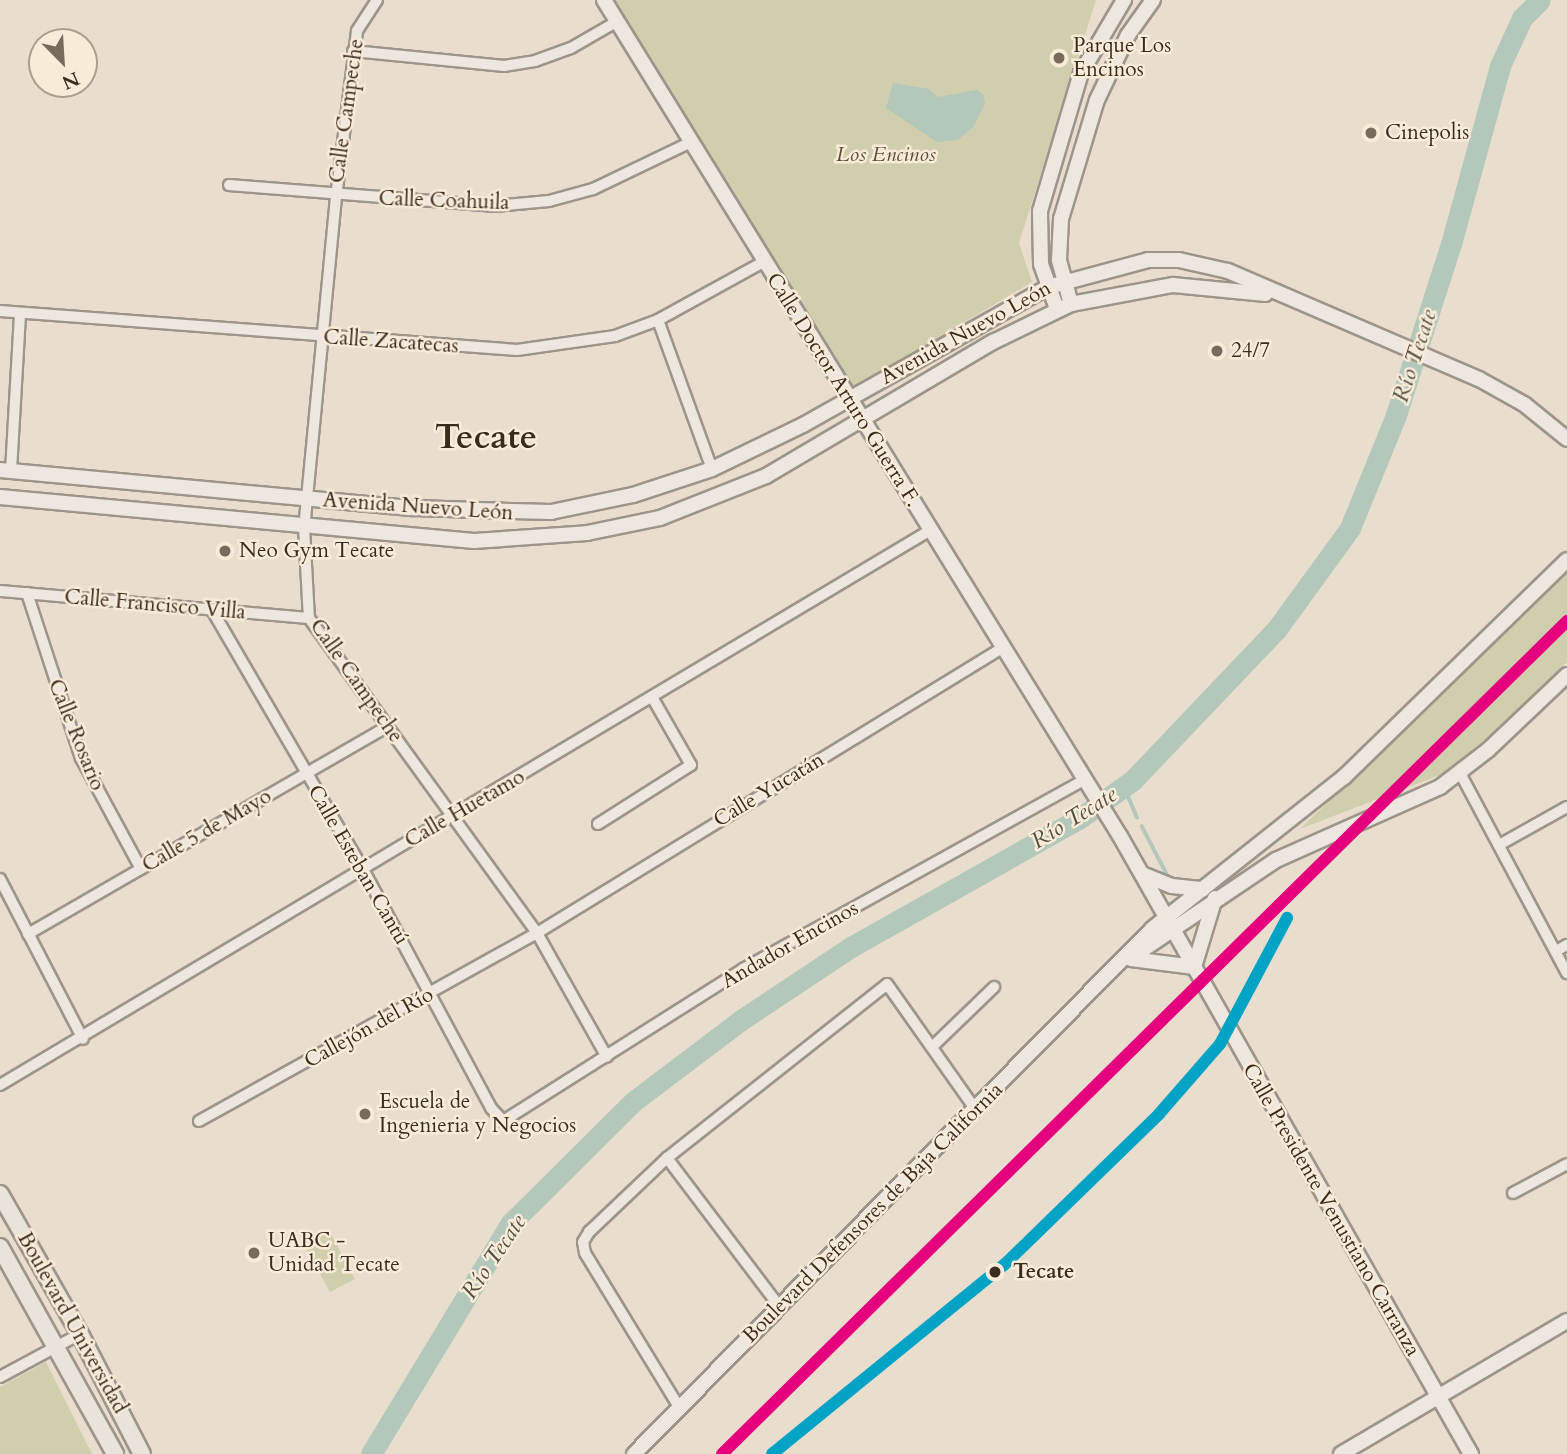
<!DOCTYPE html>
<meta charset="utf-8">
<style>
body{margin:0}
#map{position:relative;width:1567px;height:1454px;overflow:hidden;background:#e9dece;font-family:Cardo,serif}
div>[style]{position:absolute}
[style*='--x']{left:calc(var(--x)*1px);top:calc(var(--y)*1px);width:calc(var(--w)*1px);rotate:calc(var(--a)*1deg)}
.green>*{inset:0;background:#d1cead}
.water>*{inset:0;background:#b3c7bb}
.stream>*{height:3.5px;margin:-1.75px;padding:0 1.75px;transform-origin:1.75px;border-radius:1.75px;background:#b3c7bb}
.river>*{height:21px;margin:-10.5px;padding:0 10.5px;transform-origin:10.5px;border-radius:10.5px;background:#b3c7bb}
.roads{filter:drop-shadow(2px 0 #9d948a) drop-shadow(-2px 0 #9d948a) drop-shadow(0 2px #9d948a) drop-shadow(0 -2px #9d948a)}
.street>*{height:10px;margin:-5px;padding:0 5px;transform-origin:5px;border-radius:5px;background:#ede7df}
.secondary>*{height:14px;margin:-7px;padding:0 7px;transform-origin:7px;border-radius:7px;background:#ede7df}
.primary>*{height:16px;margin:-8px;padding:0 8px;transform-origin:8px;border-radius:8px;background:#eae3da}
.rail-1>*{height:12px;margin:-6px;padding:0 6px;transform-origin:6px;border-radius:6px;background:#e5007d}
.rail-2>*{height:12px;margin:-6px;padding:0 6px;transform-origin:6px;border-radius:6px;background:#03a3c5}
.dots>*{width:19px;height:19px;translate:-50% -50%;box-sizing:border-box;border:4px solid #f8ebd8;border-radius:50%}
span{translate:-50% -50%;white-space:nowrap;text-align:center;line-height:1.15;-webkit-text-stroke:5px #f8ebd8;paint-order:stroke}
.poi-label{font-size:21px;color:#3b2b1e}
.left{translate:0 -50%;text-align:left}
.street-label{font-size:21px;color:#3b2b1e}
.park-label{font-size:21px;color:#5c503b;font-style:italic}
.stop-label{font-size:21px;color:#3b2b1e;font-weight:700}
.water-label{font-size:23px;color:#535043;font-style:italic}
.town-label{font-size:35px;color:#3b2b1e;font-weight:700}
.north{position:absolute;left:28px;top:28px;width:70px;height:70px;box-sizing:border-box;background:#f8ebd8;border:2px solid #ac9e8e;border-radius:50%;rotate:156deg;font-size:19px;font-weight:700;line-height:28px;text-align:center;color:#3b2b1e}
.north::after{content:'';display:block;margin:auto;width:24px;height:32px;background:#786a5c;clip-path:polygon(50% 0,100% 100%,50% 72%,0 100%)}
</style>
<div id="map">
<div class="green">
<i style="clip-path:polygon(614px 0,1096px 0,1019px 243px,1032px 282px,849px 391px)"></i>
<i style="clip-path:polygon(1567px 572px,1567px 662px,1523px 707px,1445px 773px,1300px 829px)"></i>
<i style="clip-path:polygon(329px 1230px,355px 1279px,330px 1292px,304px 1244px)"></i>
<i style="clip-path:polygon(46px 1362px,92px 1454px,0 1454px,0 1387px)"></i>
</div>
<div class="water">
<i style="clip-path:polygon(893px 83px,929px 89px,938px 97px,977px 90px,983px 94px,985px 103px,974px 126px,958px 140px,937px 142px,886px 108px)"></i>
</div>
<div class="stream">
<i style="--x:1124;--y:786;--w:34;--a:67"></i>
<i style="--x:1142;--y:826;--w:61;--a:62.6"></i>
</div>
<div class="river">
<i style="--x:371;--y:1454;--w:270;--a:-58.8"></i>
<i style="--x:511;--y:1223;--w:173;--a:-44.8"></i>
<i style="--x:634;--y:1101;--w:134;--a:-37.1"></i>
<i style="--x:741;--y:1020;--w:132;--a:-33.6"></i>
<i style="--x:851;--y:947;--w:263;--a:-29.4"></i>
<i style="--x:1080;--y:818;--w:65;--a:-35.6"></i>
<i style="--x:1133;--y:780;--w:207;--a:-46.4"></i>
<i style="--x:1276;--y:630;--w:126;--a:-54"></i>
<i style="--x:1350;--y:528;--w:122;--a:-67.8"></i>
<i style="--x:1396;--y:415;--w:180;--a:-72.2"></i>
<i style="--x:1451;--y:244;--w:185;--a:-74.6"></i>
<i style="--x:1500;--y:66;--w:53;--a:-65.4"></i>
<i style="--x:1522;--y:18;--w:25;--a:-45"></i>
</div>
<div class="roads">
<div class="street">
<i style="--x:377;--y:0;--w:37;--a:123"></i>
<i style="--x:357;--y:31;--w:167;--a:97.2"></i>
<i style="--x:336;--y:197;--w:332;--a:95.5"></i>
<i style="--x:304;--y:527;--w:91;--a:86.9"></i>
<i style="--x:309;--y:618;--w:389;--a:54.1"></i>
<i style="--x:537;--y:933;--w:142;--a:60.6"></i>
<i style="--x:353;--y:51;--w:152;--a:5.7"></i>
<i style="--x:504;--y:66;--w:31;--a:-9"></i>
<i style="--x:535;--y:61;--w:38;--a:-20"></i>
<i style="--x:571;--y:48;--w:52;--a:-30"></i>
<i style="--x:229;--y:185;--w:267;--a:4.5"></i>
<i style="--x:495;--y:206;--w:54;--a:-5.3"></i>
<i style="--x:549;--y:201;--w:46;--a:-15.3"></i>
<i style="--x:593;--y:189;--w:106;--a:-25.6"></i>
<i style="--x:0;--y:311;--w:518;--a:4.31"></i>
<i style="--x:517;--y:350;--w:99;--a:-8.1"></i>
<i style="--x:615;--y:336;--w:46;--a:-20.4"></i>
<i style="--x:658;--y:320;--w:120;--a:-28.9"></i>
<i style="--x:658;--y:320;--w:158;--a:70.1"></i>
<i style="--x:11;--y:471;--w:158;--a:-86.7"></i>
<i style="--x:0;--y:591;--w:310;--a:5"></i>
<i style="--x:27;--y:593;--w:174;--a:71.9"></i>
<i style="--x:81;--y:758;--w:126;--a:61.6"></i>
<i style="--x:212;--y:610;--w:300;--a:59.8"></i>
<i style="--x:363;--y:869;--w:271;--a:61.8"></i>
<i style="--x:491;--y:1108;--w:18;--a:47"></i>
<i style="--x:503;--y:1121;--w:284;--a:-32.3"></i>
<i style="--x:743;--y:969;--w:390;--a:-29"></i>
<i style="--x:1460;--y:773;--w:227;--a:61.9"></i>
<i style="--x:598;--y:824;--w:110;--a:-32.4"></i>
<i style="--x:691;--y:765;--w:76;--a:-119.9"></i>
<i style="--x:1499;--y:845;--w:78;--a:-29.2"></i>
<i style="--x:0;--y:879;--w:180;--a:62.6"></i>
<i style="--x:28;--y:934;--w:412;--a:-30"></i>
<i style="--x:1556;--y:951;--w:13;--a:-29"></i>
<i style="--x:933;--y:1046;--w:85;--a:-44"></i>
<i style="--x:0;--y:1085;--w:1082;--a:-30.81"></i>
<i style="--x:199;--y:1121;--w:387;--a:-29.1"></i>
<i style="--x:537;--y:933;--w:545;--a:-31.5"></i>
<i style="--x:667;--y:1158;--w:186;--a:52.9"></i>
<i style="--x:1513;--y:1193;--w:61;--a:-28.2"></i>
<i style="--x:0;--y:1377;--w:91;--a:-28.3"></i>
<i style="--x:679;--y:1407;--w:180;--a:-121.4"></i>
<i style="--x:585;--y:1253;--w:11;--a:-100"></i>
<i style="--x:583;--y:1242;--w:12;--a:-59"></i>
<i style="--x:589;--y:1232;--w:108;--a:-43.5"></i>
<i style="--x:667;--y:1158;--w:280;--a:-38.3"></i>
<i style="--x:887;--y:984;--w:154;--a:54.8"></i>
</div>
<div class="secondary">
<i style="--x:604;--y:0;--w:982;--a:58.32"></i>
<i style="--x:1120;--y:836;--w:711;--a:60.41"></i>
<i style="--x:1071;--y:304;--w:46;--a:-105.3"></i>
<i style="--x:1059;--y:260;--w:41;--a:-87.2"></i>
<i style="--x:1061;--y:219;--w:124;--a:-73.2"></i>
<i style="--x:1097;--y:100;--w:72;--a:-64.5"></i>
<i style="--x:1128;--y:35;--w:43;--a:-54.5"></i>
<i style="--x:1057;--y:309;--w:48;--a:-109.6"></i>
<i style="--x:1041;--y:264;--w:53;--a:-91.1"></i>
<i style="--x:1040;--y:211;--w:144;--a:-73.5"></i>
<i style="--x:1081;--y:73;--w:85;--a:-59.5"></i>
<i style="--x:0;--y:470;--w:415;--a:5.3"></i>
<i style="--x:413;--y:508;--w:138;--a:1.7"></i>
<i style="--x:551;--y:512;--w:84;--a:-11.7"></i>
<i style="--x:633;--y:495;--w:83;--a:-18.2"></i>
<i style="--x:712;--y:469;--w:101;--a:-25.8"></i>
<i style="--x:803;--y:425;--w:281;--a:-29.4"></i>
<i style="--x:1048;--y:287;--w:104;--a:-15.1"></i>
<i style="--x:1148;--y:260;--w:31;--a:0"></i>
<i style="--x:1179;--y:260;--w:50;--a:12.7"></i>
<i style="--x:1228;--y:271;--w:273;--a:23.3"></i>
<i style="--x:1479;--y:379;--w:51;--a:29.1"></i>
<i style="--x:1524;--y:404;--w:55;--a:39.1"></i>
<i style="--x:0;--y:497;--w:476;--a:5.3"></i>
<i style="--x:474;--y:541;--w:113;--a:-4"></i>
<i style="--x:587;--y:533;--w:75;--a:-11.6"></i>
<i style="--x:660;--y:518;--w:114;--a:-21.6"></i>
<i style="--x:766;--y:476;--w:264;--a:-30.6"></i>
<i style="--x:993;--y:342;--w:87;--a:-26"></i>
<i style="--x:1071;--y:304;--w:104;--a:-10.6"></i>
<i style="--x:1173;--y:285;--w:93;--a:5.5"></i>
<i style="--x:1142;--y:874;--w:32;--a:22"></i>
<i style="--x:1172;--y:886;--w:31;--a:6"></i>
<i style="--x:1141;--y:951;--w:163;--a:-34"></i>
<i style="--x:1276;--y:860;--w:180;--a:-24"></i>
<i style="--x:1440;--y:787;--w:61;--a:-37.6"></i>
<i style="--x:1488;--y:750;--w:109;--a:-43.5"></i>
<i style="--x:1131;--y:959;--w:64;--a:7.2"></i>
<i style="--x:1194;--y:967;--w:72;--a:-73.1"></i>
<i style="--x:634;--y:1454;--w:738;--a:-45.38"></i>
<i style="--x:1152;--y:929;--w:245;--a:-38.4"></i>
<i style="--x:1344;--y:777;--w:311;--a:-44.2"></i>
<i style="--x:1341;--y:1454;--w:262;--a:-30.5"></i>
</div>
<div class="primary">
<i style="--x:0;--y:1194;--w:161;--a:60.3"></i>
<i style="--x:80;--y:1334;--w:135;--a:62.7"></i>
<i style="--x:0;--y:1247;--w:237;--a:60.9"></i>
</div>
</div>
<div class="rail-1">
<i style="--x:722;--y:1454;--w:1187;--a:-44.59"></i>
</div>
<div class="rail-2">
<i style="--x:772;--y:1454;--w:301;--a:-39.2"></i>
<i style="--x:1005;--y:1264;--w:215;--a:-44.2"></i>
<i style="--x:1159;--y:1114;--w:93;--a:-48.9"></i>
<i style="--x:1220;--y:1044;--w:143;--a:-62"></i>
</div>
<div class="dots">
<i style="left:1059px;top:58px;background:#786a5c"></i>
<i style="left:1371px;top:133px;background:#786a5c"></i>
<i style="left:1217px;top:351px;background:#786a5c"></i>
<i style="left:225px;top:551px;background:#786a5c"></i>
<i style="left:365px;top:1114px;background:#786a5c"></i>
<i style="left:254px;top:1253px;background:#786a5c"></i>
<i style="left:995px;top:1272px;background:#3b2b1e"></i>
</div>
<div class="poi-label">
<span class="left" style="left:1073px;top:58px">Parque Los<br>Encinos</span>
<span class="left" style="left:1385px;top:133px">Cinepolis</span>
<span class="left" style="left:1231px;top:351px">24/7</span>
<span class="left" style="left:239px;top:551px">Neo Gym Tecate</span>
<span class="left" style="left:379px;top:1114px">Escuela de<br>Ingenieria y Negocios</span>
<span class="left" style="left:268px;top:1253px">UABC -<br>Unidad Tecate</span>
</div>
<div class="street-label">
<span style="left:347px;top:111px;rotate:-82deg">Calle Campeche</span>
<span style="left:444px;top:201px;rotate:2deg">Calle Coahuila</span>
<span style="left:966px;top:333px;rotate:-29deg">Avenida Nuevo León</span>
<span style="left:391px;top:342px;rotate:4deg">Calle Zacatecas</span>
<span style="left:843px;top:390px;rotate:58deg">Calle Doctor Arturo Guerra F.</span>
<span style="left:418px;top:507px;rotate:4deg">Avenida Nuevo León</span>
<span style="left:155px;top:605px;rotate:5deg">Calle Francisco Villa</span>
<span style="left:356px;top:681px;rotate:55deg">Calle Campeche</span>
<span style="left:76px;top:735px;rotate:68deg">Calle Rosario</span>
<span style="left:769px;top:790px;rotate:-31deg">Calle Yucatán</span>
<span style="left:465px;top:809px;rotate:-30deg">Calle Huetamo</span>
<span style="left:207px;top:831px;rotate:-30deg">Calle 5 de Mayo</span>
<span style="left:358px;top:865px;rotate:60deg">Calle Esteban Cantú</span>
<span style="left:790px;top:945px;rotate:-30deg">Andador Encinos</span>
<span style="left:369px;top:1028px;rotate:-29deg">Callejón del Río</span>
<span style="left:1331px;top:1210px;rotate:60deg">Calle Presidente Venustiano Carranza</span>
<span style="left:873px;top:1213px;rotate:-45deg">Boulevard Defensores de Baja California</span>
<span style="left:72px;top:1323px;rotate:61deg">Boulevard Universidad</span>
</div>
<div class="park-label">
<span style="left:886px;top:155px">Los Encinos</span>
</div>
<div class="stop-label">
<span class="left" style="left:1013px;top:1272px">Tecate</span>
</div>
<div class="water-label">
<span style="left:1415px;top:356px;rotate:-72deg">Río Tecate</span>
<span style="left:1074px;top:818px;rotate:-32deg">Río Tecate</span>
<span style="left:494px;top:1257px;rotate:-56deg">Río Tecate</span>
</div>
<div class="town-label">
<span style="left:486px;top:437px">Tecate</span>
</div>
<div class="north">N</div>
</div>
